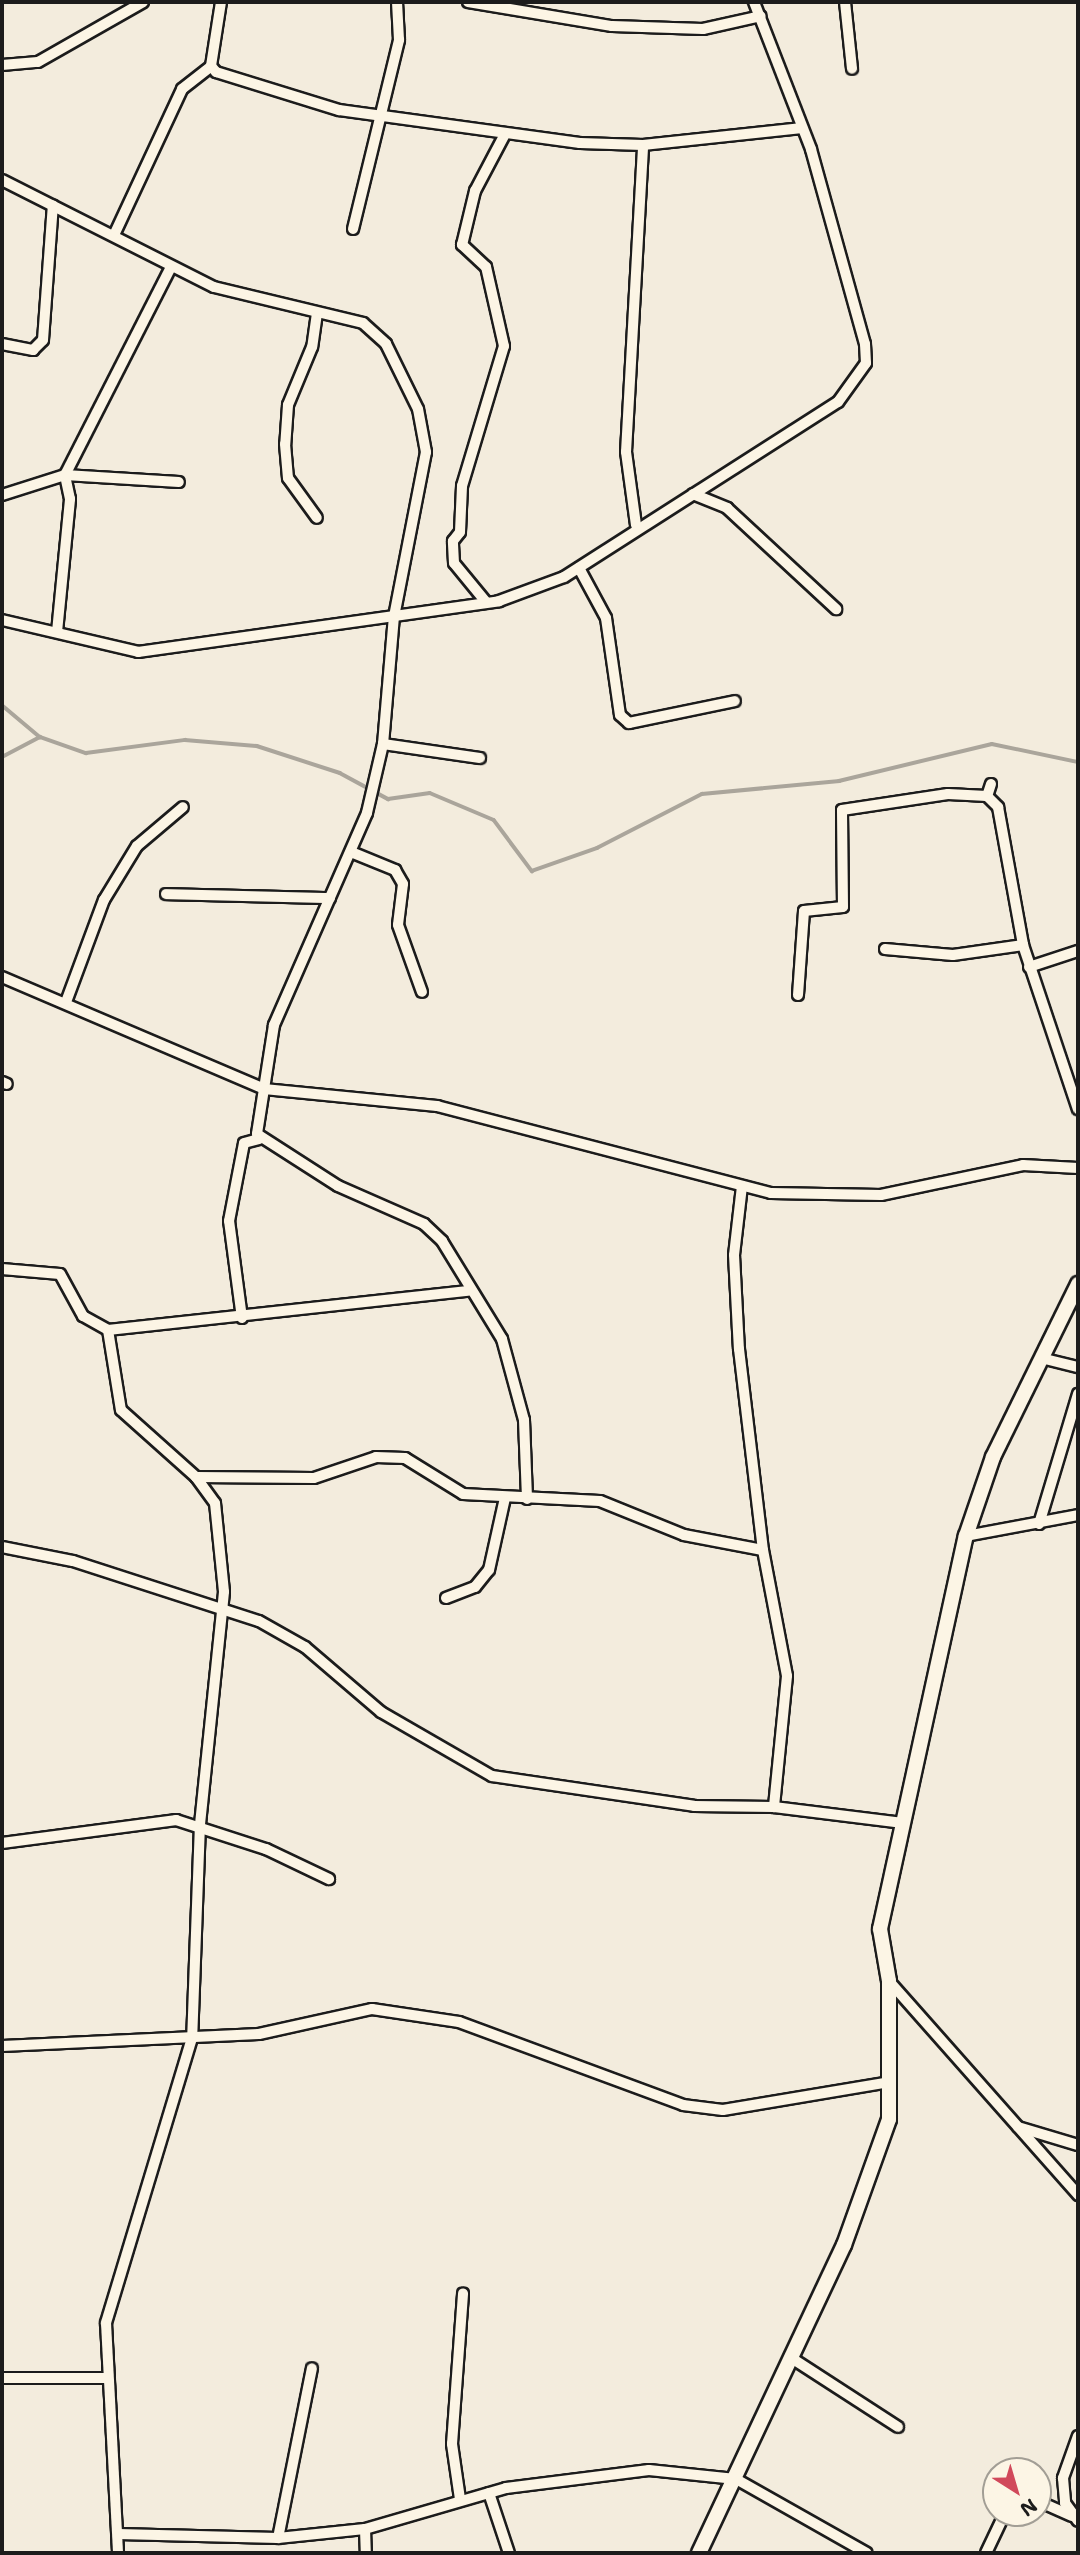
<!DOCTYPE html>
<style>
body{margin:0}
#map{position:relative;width:1080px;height:2555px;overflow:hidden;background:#f3ecdd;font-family:"Shantell Sans",sans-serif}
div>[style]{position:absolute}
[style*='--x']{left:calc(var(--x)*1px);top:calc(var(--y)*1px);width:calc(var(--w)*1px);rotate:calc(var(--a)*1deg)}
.stream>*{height:3.5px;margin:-1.75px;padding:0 1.75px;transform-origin:1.75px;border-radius:1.75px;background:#aaa59b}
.roads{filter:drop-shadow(2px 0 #1c1c1c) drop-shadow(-2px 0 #1c1c1c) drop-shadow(0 2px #1c1c1c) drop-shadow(0 -2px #1c1c1c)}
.minor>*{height:10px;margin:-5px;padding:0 5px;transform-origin:5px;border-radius:5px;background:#fcf5e5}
.secondary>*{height:14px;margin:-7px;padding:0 7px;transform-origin:7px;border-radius:7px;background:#fcf5e5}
span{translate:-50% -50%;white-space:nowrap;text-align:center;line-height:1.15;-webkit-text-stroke:5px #fcf5e5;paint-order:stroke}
.frame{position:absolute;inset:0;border:4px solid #1c1c1c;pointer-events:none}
.north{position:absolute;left:982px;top:2457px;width:70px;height:70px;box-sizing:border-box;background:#fcf5e5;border:2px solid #a29e95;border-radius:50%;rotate:143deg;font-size:19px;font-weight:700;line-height:28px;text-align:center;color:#1c1c1c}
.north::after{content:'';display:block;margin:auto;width:24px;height:32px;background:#d1495b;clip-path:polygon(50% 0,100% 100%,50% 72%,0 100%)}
</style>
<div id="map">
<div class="stream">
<i style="--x:2;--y:705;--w:50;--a:40.1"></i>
<i style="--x:40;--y:737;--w:49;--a:19.2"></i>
<i style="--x:86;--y:753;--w:100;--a:-7.5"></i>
<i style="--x:185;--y:740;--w:72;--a:4.8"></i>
<i style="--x:257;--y:746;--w:87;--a:18"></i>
<i style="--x:340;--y:773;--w:55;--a:28.4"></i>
<i style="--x:388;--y:799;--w:42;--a:-8.1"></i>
<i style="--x:430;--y:793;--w:69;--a:22.9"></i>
<i style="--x:494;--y:820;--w:64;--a:53.3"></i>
<i style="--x:532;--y:871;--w:69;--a:-19.5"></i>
<i style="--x:597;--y:848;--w:118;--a:-27.2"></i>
<i style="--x:702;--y:794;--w:138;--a:-5.4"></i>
<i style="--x:839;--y:781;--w:157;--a:-13.6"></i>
<i style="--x:992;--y:744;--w:88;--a:11.8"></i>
<i style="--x:2;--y:757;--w:43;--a:-27.8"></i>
</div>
<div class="roads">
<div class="minor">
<i style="--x:221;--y:2;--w:65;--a:98.9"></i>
<i style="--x:211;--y:66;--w:8;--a:50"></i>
<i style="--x:216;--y:72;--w:129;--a:17.2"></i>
<i style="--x:339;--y:110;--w:243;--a:7.8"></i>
<i style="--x:580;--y:143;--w:63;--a:1.8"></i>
<i style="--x:643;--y:145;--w:160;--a:-6.1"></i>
<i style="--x:468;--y:2;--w:146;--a:9.5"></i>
<i style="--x:612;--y:26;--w:91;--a:1.9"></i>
<i style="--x:703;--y:29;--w:59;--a:-12.6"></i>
<i style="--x:845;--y:2;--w:67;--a:84"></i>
<i style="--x:2;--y:65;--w:36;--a:-5"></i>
<i style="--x:38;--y:62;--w:121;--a:-29.7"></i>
<i style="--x:2;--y:180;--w:237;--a:26.8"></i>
<i style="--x:214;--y:287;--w:153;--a:13.6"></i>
<i style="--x:363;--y:323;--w:31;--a:42"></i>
<i style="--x:386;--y:344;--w:72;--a:63.8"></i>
<i style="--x:418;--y:409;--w:44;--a:79.5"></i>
<i style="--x:426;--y:452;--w:167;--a:101"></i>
<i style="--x:394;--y:616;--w:128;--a:94.9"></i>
<i style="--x:383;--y:744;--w:71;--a:103.1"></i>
<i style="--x:367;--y:813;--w:232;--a:113.7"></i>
<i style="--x:274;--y:1025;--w:110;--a:98.9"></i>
<i style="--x:257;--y:1134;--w:96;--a:32.7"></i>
<i style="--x:338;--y:1186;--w:94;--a:23.8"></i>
<i style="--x:424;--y:1224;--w:25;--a:43"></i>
<i style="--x:442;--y:1241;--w:115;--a:58.5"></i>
<i style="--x:502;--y:1339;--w:84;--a:74.8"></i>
<i style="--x:524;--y:1420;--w:79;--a:87.8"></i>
<i style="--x:353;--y:229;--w:195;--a:-76.3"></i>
<i style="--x:399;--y:40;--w:38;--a:-93"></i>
<i style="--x:115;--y:233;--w:159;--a:-65"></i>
<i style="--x:182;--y:89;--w:37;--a:-38"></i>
<i style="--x:317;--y:313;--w:34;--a:98"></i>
<i style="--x:312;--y:347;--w:63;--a:112.5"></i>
<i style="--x:288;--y:405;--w:39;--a:94"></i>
<i style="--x:285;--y:444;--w:34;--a:85"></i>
<i style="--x:288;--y:478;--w:49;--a:54.1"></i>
<i style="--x:2;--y:344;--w:32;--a:11"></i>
<i style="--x:33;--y:350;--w:14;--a:-45"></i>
<i style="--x:43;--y:340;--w:135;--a:-85.8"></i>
<i style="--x:693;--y:494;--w:37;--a:22"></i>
<i style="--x:727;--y:508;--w:149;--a:42.8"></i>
<i style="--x:2;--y:495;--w:66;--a:-17.6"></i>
<i style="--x:65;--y:475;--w:114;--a:3.5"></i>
<i style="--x:636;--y:525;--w:74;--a:-97.8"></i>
<i style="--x:626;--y:452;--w:307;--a:-86.8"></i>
<i style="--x:579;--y:568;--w:57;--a:61.6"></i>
<i style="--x:606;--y:618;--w:98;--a:81.8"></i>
<i style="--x:620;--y:715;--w:12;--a:42"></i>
<i style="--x:629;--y:723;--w:108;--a:-11.7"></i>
<i style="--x:486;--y:602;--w:50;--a:-129.4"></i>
<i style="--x:454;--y:563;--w:22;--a:-93"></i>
<i style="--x:453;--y:541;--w:11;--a:-52"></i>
<i style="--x:460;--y:532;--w:46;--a:-87.5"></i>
<i style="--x:462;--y:486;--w:146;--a:-73.3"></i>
<i style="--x:504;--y:346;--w:81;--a:-102.8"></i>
<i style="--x:486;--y:267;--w:33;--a:-137"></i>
<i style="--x:462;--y:245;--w:56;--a:-76.5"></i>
<i style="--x:475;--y:191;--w:62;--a:-62.2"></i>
<i style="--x:2;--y:620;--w:140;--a:13.2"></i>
<i style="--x:138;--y:652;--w:365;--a:-8"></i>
<i style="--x:499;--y:601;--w:69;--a:-20.3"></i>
<i style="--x:564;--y:577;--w:325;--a:-32.6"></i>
<i style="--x:838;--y:402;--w:48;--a:-54.3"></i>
<i style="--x:866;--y:363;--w:19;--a:-93"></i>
<i style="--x:865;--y:344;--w:202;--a:-105.5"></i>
<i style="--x:811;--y:149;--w:158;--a:-111.2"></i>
<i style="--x:57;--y:632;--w:134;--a:-84.4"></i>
<i style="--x:70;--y:499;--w:25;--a:-102"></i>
<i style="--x:65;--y:475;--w:231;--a:-63"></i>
<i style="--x:383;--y:744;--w:98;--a:8.2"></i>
<i style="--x:991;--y:784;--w:13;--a:108"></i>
<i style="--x:987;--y:796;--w:16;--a:45"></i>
<i style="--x:998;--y:807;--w:140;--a:79.7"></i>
<i style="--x:1023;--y:945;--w:173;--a:71.5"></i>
<i style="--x:351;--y:852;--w:48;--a:22.2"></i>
<i style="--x:395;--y:870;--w:16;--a:60"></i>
<i style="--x:403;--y:884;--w:41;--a:97"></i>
<i style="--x:398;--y:925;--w:71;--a:70.3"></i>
<i style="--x:166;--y:894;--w:164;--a:1.4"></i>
<i style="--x:885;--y:949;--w:68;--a:5"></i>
<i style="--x:953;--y:955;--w:71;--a:-8.1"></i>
<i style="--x:1029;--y:967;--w:52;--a:-18.1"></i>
<i style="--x:2;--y:977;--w:285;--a:23.1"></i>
<i style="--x:264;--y:1089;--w:174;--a:5.6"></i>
<i style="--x:437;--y:1106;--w:345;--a:14.6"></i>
<i style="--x:771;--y:1193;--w:110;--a:1"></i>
<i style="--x:881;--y:1195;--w:145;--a:-11.9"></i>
<i style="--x:1023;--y:1165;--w:55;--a:3.1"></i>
<i style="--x:798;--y:995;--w:84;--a:-85.9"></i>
<i style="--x:804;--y:911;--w:39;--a:-6"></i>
<i style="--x:843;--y:907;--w:97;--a:-90.6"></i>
<i style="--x:842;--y:810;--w:107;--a:-8.6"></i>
<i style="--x:948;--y:794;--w:39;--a:3"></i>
<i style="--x:66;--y:1002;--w:109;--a:-69.6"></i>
<i style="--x:104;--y:900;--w:63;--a:-58.6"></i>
<i style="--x:137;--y:846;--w:60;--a:-40.3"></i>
<i style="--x:2;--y:1082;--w:5;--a:22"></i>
<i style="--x:742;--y:1186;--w:69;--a:96.6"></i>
<i style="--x:734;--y:1255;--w:94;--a:87"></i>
<i style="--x:739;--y:1349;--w:202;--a:83.2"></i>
<i style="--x:763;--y:1550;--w:128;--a:79.2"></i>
<i style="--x:787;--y:1676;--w:132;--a:95.7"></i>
<i style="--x:2;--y:1269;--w:58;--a:4.9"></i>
<i style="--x:60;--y:1274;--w:48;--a:61.3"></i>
<i style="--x:83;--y:1316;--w:29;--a:29"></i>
<i style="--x:108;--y:1330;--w:362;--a:-6.2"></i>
<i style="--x:242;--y:1318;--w:98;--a:-97.6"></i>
<i style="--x:229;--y:1221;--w:79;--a:-79.1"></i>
<i style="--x:244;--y:1143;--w:16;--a:-15"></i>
<i style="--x:108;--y:1330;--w:81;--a:80.8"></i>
<i style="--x:121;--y:1410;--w:101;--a:41.8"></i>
<i style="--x:196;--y:1477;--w:32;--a:54"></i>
<i style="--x:215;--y:1503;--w:89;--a:84.2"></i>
<i style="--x:224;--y:1592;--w:233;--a:95.9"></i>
<i style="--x:200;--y:1824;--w:214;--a:92.1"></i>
<i style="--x:192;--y:2038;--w:298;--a:106.8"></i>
<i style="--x:106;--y:2323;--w:230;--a:87"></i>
<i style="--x:1045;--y:1359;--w:34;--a:14"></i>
<i style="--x:196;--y:1477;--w:118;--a:0.5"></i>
<i style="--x:314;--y:1478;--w:65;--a:-18.7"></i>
<i style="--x:376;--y:1457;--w:29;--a:2"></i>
<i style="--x:405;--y:1458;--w:68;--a:31.8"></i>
<i style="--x:463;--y:1494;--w:137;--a:2.9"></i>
<i style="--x:600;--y:1501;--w:91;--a:22"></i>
<i style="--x:684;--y:1535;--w:80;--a:10.8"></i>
<i style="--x:1039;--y:1524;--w:136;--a:-73.3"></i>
<i style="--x:966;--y:1536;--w:114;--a:-10.6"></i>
<i style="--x:2;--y:1547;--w:72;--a:11.2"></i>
<i style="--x:73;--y:1561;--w:195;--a:17.9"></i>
<i style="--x:259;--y:1621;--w:53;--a:29.5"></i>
<i style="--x:305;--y:1647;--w:100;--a:40.5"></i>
<i style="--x:381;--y:1712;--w:128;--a:30"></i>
<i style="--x:492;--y:1776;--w:204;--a:8.4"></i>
<i style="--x:694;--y:1806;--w:80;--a:0.7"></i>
<i style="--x:774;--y:1807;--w:130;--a:7.1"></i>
<i style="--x:446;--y:1598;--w:31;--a:-21"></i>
<i style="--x:475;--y:1587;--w:22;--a:-51"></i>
<i style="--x:489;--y:1570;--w:74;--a:-77.5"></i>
<i style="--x:2;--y:1843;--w:176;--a:-7.5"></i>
<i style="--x:176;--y:1820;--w:95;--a:17.9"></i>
<i style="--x:266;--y:1849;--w:70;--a:25.5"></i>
<i style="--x:889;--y:1981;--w:286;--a:48.5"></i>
<i style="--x:2;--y:2046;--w:257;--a:-2.7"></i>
<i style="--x:259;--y:2034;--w:116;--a:-12.5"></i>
<i style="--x:372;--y:2009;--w:88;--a:8.5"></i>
<i style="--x:459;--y:2022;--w:239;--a:20.3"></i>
<i style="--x:683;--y:2105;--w:40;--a:7.1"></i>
<i style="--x:723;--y:2110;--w:170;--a:-9.5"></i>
<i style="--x:1018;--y:2127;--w:63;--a:16.7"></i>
<i style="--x:793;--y:2359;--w:125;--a:32.9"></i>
<i style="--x:2;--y:2378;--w:103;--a:0"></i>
<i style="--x:1078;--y:2436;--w:45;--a:109.7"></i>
<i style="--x:1063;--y:2478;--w:25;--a:85"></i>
<i style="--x:1065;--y:2503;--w:22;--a:54"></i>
<i style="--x:489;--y:2493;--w:63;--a:71.6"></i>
<i style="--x:460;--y:2499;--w:56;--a:-98.3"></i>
<i style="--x:452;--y:2444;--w:151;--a:-85.8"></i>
<i style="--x:1038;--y:2501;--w:37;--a:24"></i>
<i style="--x:365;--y:2529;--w:24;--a:88"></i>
<i style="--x:118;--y:2534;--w:160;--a:1.4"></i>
<i style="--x:278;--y:2538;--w:87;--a:-5.9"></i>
<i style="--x:365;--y:2529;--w:147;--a:-16.2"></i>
<i style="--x:506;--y:2488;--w:144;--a:-7.2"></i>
<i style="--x:649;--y:2470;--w:87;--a:5.9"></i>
<i style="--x:736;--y:2479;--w:150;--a:29.5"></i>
<i style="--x:278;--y:2538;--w:173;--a:-78.7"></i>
<i style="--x:986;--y:2553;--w:44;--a:-64.6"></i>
</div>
<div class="secondary">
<i style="--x:699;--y:2553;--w:340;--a:-64.8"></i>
<i style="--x:844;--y:2245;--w:134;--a:-70.3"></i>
<i style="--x:889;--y:2119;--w:138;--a:-90"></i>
<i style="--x:889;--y:1981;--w:53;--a:-99.8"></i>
<i style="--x:880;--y:1929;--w:402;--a:-77.7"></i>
<i style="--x:966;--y:1536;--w:83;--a:-71.1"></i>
<i style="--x:993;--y:1457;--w:193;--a:-63.8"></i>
</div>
</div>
<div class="frame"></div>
<div class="north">N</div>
</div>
